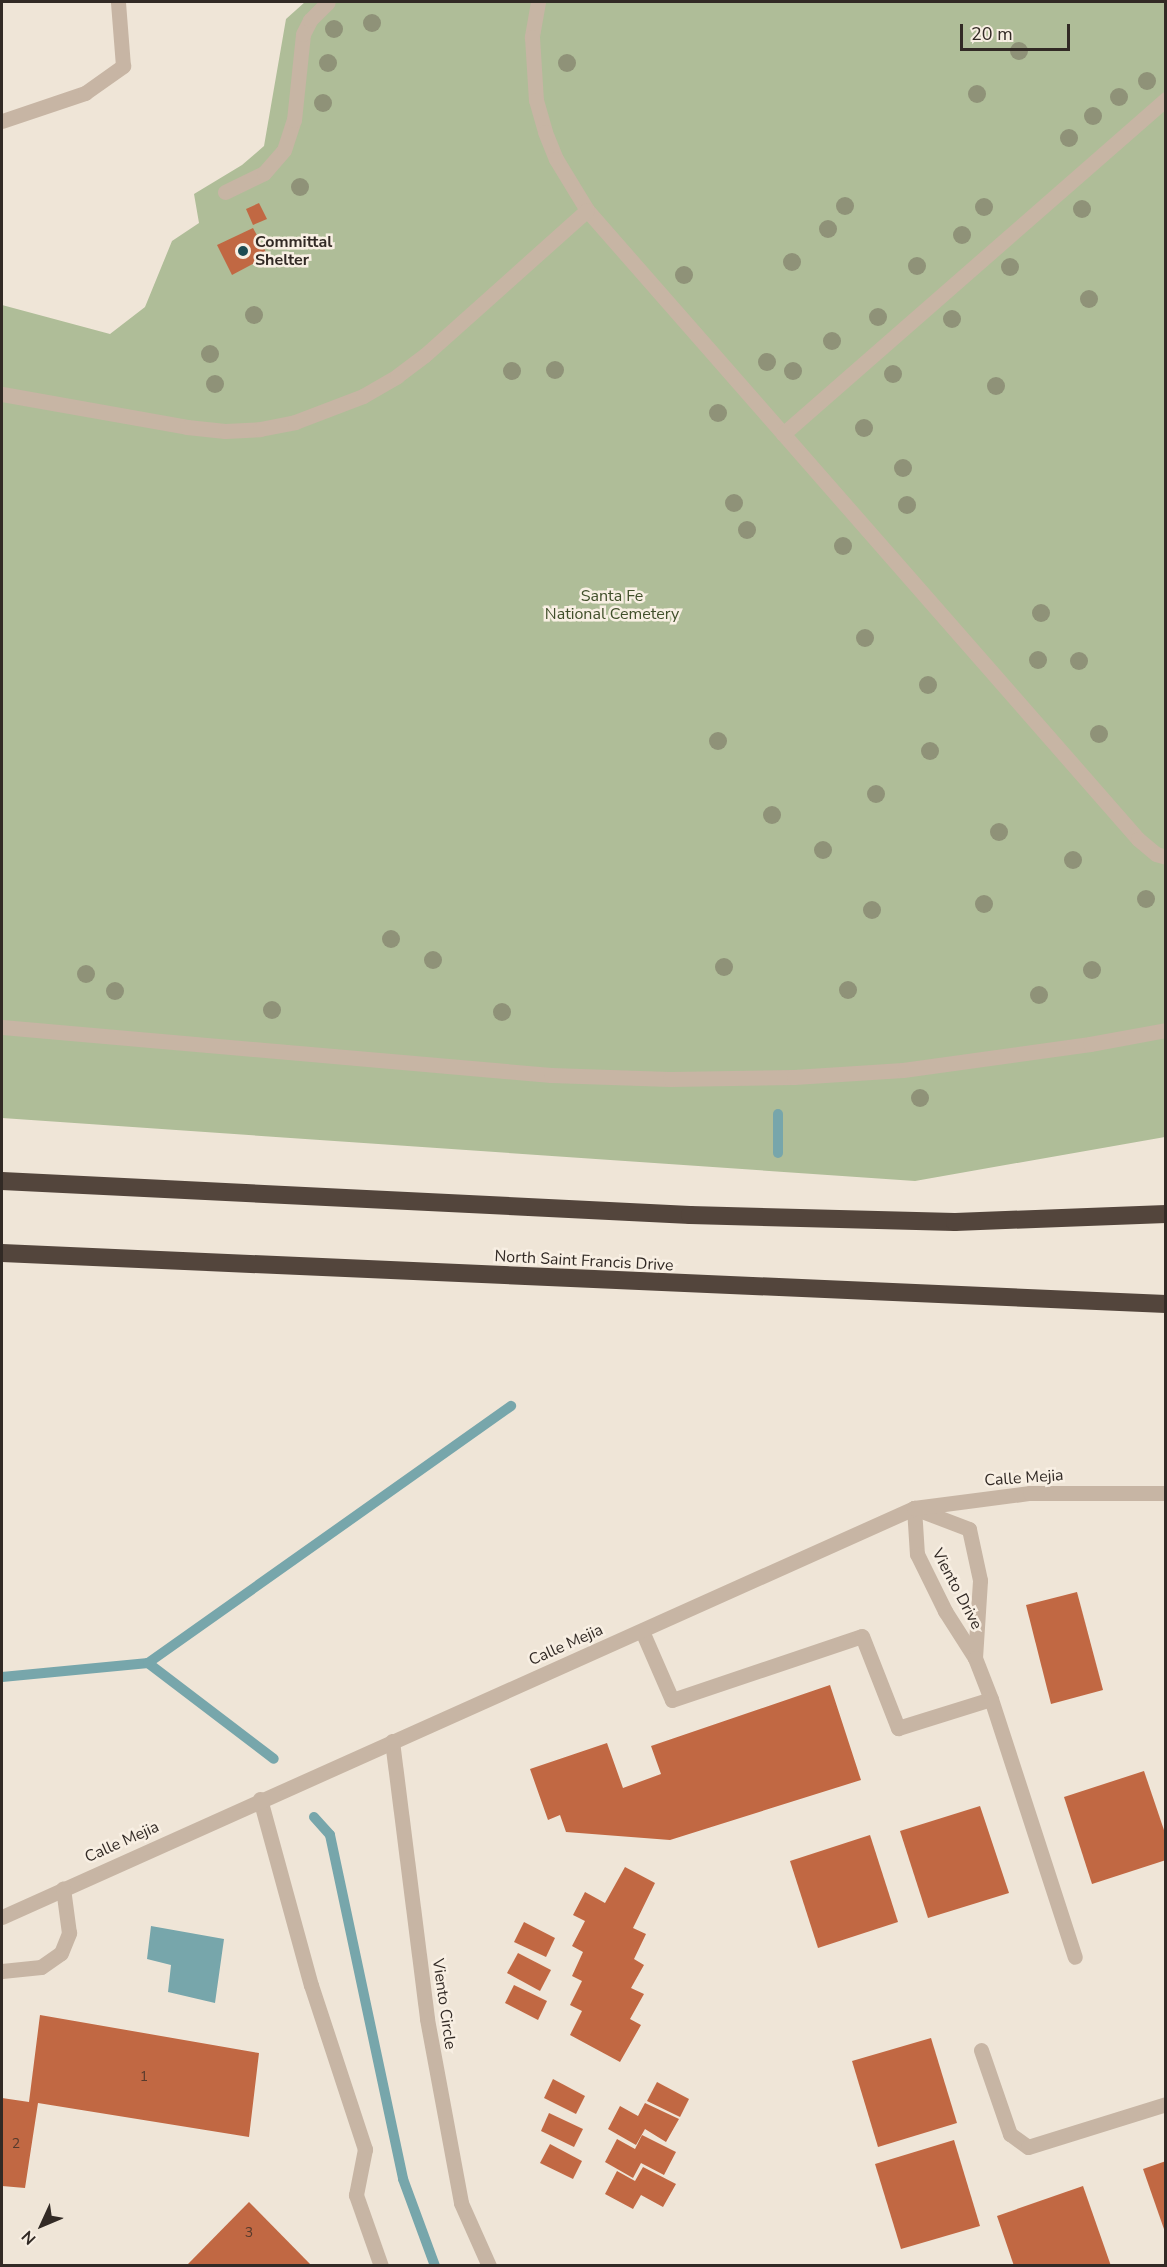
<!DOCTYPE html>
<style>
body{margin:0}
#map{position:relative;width:1167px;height:2267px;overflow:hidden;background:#efe5d7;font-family:"Nunito Sans",sans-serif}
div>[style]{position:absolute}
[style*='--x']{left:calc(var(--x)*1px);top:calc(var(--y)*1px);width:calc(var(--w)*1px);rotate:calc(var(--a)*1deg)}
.green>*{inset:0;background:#afbd98}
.water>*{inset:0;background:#77a6ab}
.stream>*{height:10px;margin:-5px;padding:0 5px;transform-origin:5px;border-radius:5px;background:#77a6ab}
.building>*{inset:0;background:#c16843}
.minor>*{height:15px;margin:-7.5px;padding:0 7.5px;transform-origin:7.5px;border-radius:7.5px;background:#c7b5a4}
.highway>*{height:18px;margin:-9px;padding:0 9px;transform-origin:9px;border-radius:9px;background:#53453c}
.trees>*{width:18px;height:18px;margin:-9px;border-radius:50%;background:#8f9278}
.dots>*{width:16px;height:16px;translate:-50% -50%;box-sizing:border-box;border:3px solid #f8efe3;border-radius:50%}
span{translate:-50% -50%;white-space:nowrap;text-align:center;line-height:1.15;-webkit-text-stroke:5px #f8efe3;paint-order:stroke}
.number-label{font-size:14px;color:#563a2c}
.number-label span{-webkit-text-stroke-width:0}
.poi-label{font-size:16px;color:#322a25;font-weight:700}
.left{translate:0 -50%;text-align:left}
.park-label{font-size:16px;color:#404f2a}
.street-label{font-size:16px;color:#322a25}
.frame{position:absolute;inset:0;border:3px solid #322a25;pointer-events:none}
.north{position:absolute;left:12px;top:2195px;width:60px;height:60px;-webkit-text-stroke:4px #f8efe3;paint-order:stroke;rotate:226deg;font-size:16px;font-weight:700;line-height:24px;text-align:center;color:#322a25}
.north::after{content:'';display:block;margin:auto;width:21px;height:27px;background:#322a25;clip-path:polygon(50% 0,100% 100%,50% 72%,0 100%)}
.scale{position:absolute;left:960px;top:24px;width:110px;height:27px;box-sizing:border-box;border:3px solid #322a25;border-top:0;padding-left:8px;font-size:18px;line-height:21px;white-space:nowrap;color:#322a25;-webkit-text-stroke:4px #f8efe3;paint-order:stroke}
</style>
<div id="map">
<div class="green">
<i style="clip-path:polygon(305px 2px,1165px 2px,1165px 1137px,915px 1181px,2px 1118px,2px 305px,110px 334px,145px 307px,172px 241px,199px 223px,194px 194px,242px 165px,264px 146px,286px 19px)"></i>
</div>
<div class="water">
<i style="clip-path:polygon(151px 1926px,224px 1939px,215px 2003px,168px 1992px,171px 1965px,147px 1959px)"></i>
</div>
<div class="stream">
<i style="--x:778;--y:1153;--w:39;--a:-90"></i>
<i style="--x:148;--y:1663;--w:158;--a:37.3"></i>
<i style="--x:2;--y:1677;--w:147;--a:-5.5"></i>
<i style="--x:148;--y:1663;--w:445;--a:-35.3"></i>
<i style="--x:314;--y:1817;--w:24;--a:48"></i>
<i style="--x:330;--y:1835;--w:352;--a:78"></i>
<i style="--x:403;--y:2179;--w:93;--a:69.8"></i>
</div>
<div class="building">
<i style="clip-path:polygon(259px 203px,267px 219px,253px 225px,246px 209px)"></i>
<i style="clip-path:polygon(253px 228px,268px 256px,232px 275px,217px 245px)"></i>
<i style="clip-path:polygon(1077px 1592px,1103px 1690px,1051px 1704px,1026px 1605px)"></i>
<i style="clip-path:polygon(830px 1685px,861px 1780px,670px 1840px,566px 1832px,560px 1815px,548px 1820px,530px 1769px,607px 1743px,623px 1788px,661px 1774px,651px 1746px)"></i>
<i style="clip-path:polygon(1144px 1771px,1166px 1836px,1166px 1860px,1092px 1884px,1064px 1797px)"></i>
<i style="clip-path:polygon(980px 1806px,1009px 1893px,928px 1918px,900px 1831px)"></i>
<i style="clip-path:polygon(870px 1835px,898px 1922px,818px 1948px,790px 1861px)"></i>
<i style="clip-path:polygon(625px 1867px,655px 1883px,633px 1928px,646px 1934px,634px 1959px,644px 1965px,631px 1988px,644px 1994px,630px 2019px,641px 2025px,620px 2062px,570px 2035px,582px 2011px,570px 2005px,582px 1981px,572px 1976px,583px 1952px,572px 1946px,585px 1921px,573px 1915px,585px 1892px,605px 1903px)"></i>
<i style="clip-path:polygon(524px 1922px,555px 1938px,546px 1957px,514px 1942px)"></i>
<i style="clip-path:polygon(518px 1953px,551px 1970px,540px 1991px,507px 1973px)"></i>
<i style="clip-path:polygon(514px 1985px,547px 2001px,538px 2020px,505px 2003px)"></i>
<i style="clip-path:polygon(40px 2015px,259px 2053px,249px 2137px,38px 2103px,25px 2188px,2px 2186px,2px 2098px,29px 2102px)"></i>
<i style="clip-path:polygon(931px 2038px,957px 2123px,878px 2147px,852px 2061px)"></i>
<i style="clip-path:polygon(553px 2079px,585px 2096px,576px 2114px,544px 2098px)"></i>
<i style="clip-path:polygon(657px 2082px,689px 2099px,680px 2117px,647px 2101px)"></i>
<i style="clip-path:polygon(645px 2103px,679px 2119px,666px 2142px,645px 2129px,636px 2145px,608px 2129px,620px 2106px,638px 2116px)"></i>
<i style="clip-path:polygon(549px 2113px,583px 2129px,574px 2147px,541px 2131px)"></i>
<i style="clip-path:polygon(642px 2135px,676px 2152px,664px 2175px,641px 2163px,633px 2178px,605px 2162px,617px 2139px,635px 2149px)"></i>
<i style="clip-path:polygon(954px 2140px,980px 2226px,901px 2249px,875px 2164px)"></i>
<i style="clip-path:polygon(550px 2144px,582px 2161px,573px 2179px,540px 2163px)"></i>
<i style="clip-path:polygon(1166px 2161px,1166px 2232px,1165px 2232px,1143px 2169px)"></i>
<i style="clip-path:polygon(643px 2167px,676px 2184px,663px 2207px,641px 2195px,633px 2209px,605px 2194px,617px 2171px,635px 2181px)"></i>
<i style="clip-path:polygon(1083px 2186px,1111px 2266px,1014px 2266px,997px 2216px)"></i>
<i style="clip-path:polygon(249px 2202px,312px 2266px,188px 2264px)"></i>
</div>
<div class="minor">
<i style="--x:538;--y:2;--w:36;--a:100"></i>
<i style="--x:532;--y:37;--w:63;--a:86.4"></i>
<i style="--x:536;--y:100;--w:33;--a:74"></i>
<i style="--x:545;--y:132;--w:29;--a:68"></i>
<i style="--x:556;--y:159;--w:60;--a:58.7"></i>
<i style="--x:587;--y:210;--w:836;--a:48.78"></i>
<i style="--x:1138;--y:839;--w:23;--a:40"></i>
<i style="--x:1156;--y:854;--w:10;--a:17"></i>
<i style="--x:2;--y:121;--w:88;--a:-18.6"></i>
<i style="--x:85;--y:93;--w:47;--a:-35.4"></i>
<i style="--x:123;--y:66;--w:64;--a:-94.5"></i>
<i style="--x:225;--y:192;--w:43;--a:-26"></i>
<i style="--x:264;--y:173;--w:30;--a:-49"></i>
<i style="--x:284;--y:150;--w:32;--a:-72"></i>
<i style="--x:294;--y:120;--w:86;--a:-84"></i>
<i style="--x:303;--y:34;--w:16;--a:-63"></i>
<i style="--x:310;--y:20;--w:25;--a:-45"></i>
<i style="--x:2;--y:394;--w:188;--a:10.1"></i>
<i style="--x:187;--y:427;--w:38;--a:6"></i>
<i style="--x:225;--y:431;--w:35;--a:-3"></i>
<i style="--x:260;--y:429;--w:36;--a:-11"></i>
<i style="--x:295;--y:422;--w:73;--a:-20.9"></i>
<i style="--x:363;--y:396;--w:39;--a:-30"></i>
<i style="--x:397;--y:376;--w:35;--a:-37"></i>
<i style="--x:425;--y:355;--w:217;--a:-41.8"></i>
<i style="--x:783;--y:434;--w:509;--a:-41.18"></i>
<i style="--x:2;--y:1027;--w:551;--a:5"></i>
<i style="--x:551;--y:1075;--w:119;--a:1.9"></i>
<i style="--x:670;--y:1079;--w:124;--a:-0.9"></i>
<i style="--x:794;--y:1077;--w:109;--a:-3.7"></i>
<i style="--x:903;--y:1070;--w:189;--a:-7.9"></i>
<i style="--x:1090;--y:1044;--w:77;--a:-10.4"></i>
<i style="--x:642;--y:1631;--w:75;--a:66.5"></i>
<i style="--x:672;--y:1700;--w:200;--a:-18.6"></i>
<i style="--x:862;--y:1636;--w:99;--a:68.6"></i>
<i style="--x:898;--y:1728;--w:97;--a:-17.3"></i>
<i style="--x:975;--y:1658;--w:78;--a:-86.3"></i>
<i style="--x:980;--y:1580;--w:52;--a:-102.2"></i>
<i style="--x:969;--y:1529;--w:59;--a:-159.1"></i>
<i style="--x:914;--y:1508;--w:46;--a:86.3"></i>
<i style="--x:917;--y:1554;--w:64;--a:63.8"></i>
<i style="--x:945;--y:1611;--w:56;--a:57.4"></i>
<i style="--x:975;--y:1658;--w:44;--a:68.7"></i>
<i style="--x:991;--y:1699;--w:271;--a:72"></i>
<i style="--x:392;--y:1741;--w:280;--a:82.8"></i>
<i style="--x:427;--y:2019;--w:187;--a:79.5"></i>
<i style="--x:461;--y:2203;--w:69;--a:66"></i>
<i style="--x:260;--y:1799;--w:193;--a:74.7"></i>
<i style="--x:311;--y:1985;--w:173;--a:71.8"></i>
<i style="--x:365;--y:2149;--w:47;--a:101.1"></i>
<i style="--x:356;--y:2195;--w:75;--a:70.6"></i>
<i style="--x:2;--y:1917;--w:1000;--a:-24.15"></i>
<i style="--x:914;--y:1508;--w:117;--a:-7.4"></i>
<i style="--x:1030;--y:1493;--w:136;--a:0"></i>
<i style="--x:2;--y:1971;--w:39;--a:-6"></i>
<i style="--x:41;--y:1967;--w:24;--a:-35"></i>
<i style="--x:61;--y:1953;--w:22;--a:-68"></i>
<i style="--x:69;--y:1933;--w:45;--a:-97.6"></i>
<i style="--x:981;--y:2050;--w:89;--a:71"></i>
<i style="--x:1010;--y:2134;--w:22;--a:36"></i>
<i style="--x:1028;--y:2147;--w:145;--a:-17.3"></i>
</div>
<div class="highway">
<i style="--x:2;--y:1181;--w:689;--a:2.83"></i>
<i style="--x:690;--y:1215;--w:265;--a:1.5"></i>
<i style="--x:955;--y:1222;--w:211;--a:-2.2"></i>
<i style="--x:2;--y:1253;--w:1165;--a:2.51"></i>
</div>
<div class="trees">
<i style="left:372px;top:23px"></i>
<i style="left:334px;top:29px"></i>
<i style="left:1019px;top:51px"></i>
<i style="left:328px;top:63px"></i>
<i style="left:567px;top:63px"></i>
<i style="left:1147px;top:81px"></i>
<i style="left:977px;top:94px"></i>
<i style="left:1119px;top:97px"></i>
<i style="left:323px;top:103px"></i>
<i style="left:1093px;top:116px"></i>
<i style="left:1069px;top:138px"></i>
<i style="left:300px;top:187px"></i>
<i style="left:845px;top:206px"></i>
<i style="left:984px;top:207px"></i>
<i style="left:1082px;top:209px"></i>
<i style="left:828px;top:229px"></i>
<i style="left:962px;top:235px"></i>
<i style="left:792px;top:262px"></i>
<i style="left:917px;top:266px"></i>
<i style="left:1010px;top:267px"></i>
<i style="left:684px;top:275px"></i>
<i style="left:1089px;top:299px"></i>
<i style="left:254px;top:315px"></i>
<i style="left:878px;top:317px"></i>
<i style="left:952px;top:319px"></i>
<i style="left:832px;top:341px"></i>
<i style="left:210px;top:354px"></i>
<i style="left:767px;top:362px"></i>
<i style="left:555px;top:370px"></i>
<i style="left:512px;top:371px"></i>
<i style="left:793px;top:371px"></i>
<i style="left:893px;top:374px"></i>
<i style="left:215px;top:384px"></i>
<i style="left:996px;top:386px"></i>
<i style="left:718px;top:413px"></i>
<i style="left:864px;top:428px"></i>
<i style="left:903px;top:468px"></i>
<i style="left:734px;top:503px"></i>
<i style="left:907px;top:505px"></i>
<i style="left:747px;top:530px"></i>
<i style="left:843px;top:546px"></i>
<i style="left:1041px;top:613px"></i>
<i style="left:865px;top:638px"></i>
<i style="left:1038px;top:660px"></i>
<i style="left:1079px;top:661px"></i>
<i style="left:928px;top:685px"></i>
<i style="left:1099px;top:734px"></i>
<i style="left:718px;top:741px"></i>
<i style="left:930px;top:751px"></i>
<i style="left:876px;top:794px"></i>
<i style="left:772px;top:815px"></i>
<i style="left:999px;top:832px"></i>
<i style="left:823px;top:850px"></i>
<i style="left:1073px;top:860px"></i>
<i style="left:1146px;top:899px"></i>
<i style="left:984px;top:904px"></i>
<i style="left:872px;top:910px"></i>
<i style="left:391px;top:939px"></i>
<i style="left:433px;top:960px"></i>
<i style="left:724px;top:967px"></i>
<i style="left:1092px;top:970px"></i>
<i style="left:86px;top:974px"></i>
<i style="left:848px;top:990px"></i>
<i style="left:115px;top:991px"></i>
<i style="left:1039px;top:995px"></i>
<i style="left:272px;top:1010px"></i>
<i style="left:502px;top:1012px"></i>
<i style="left:920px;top:1098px"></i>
</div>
<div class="dots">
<i style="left:243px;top:251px;background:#1d4b52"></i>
</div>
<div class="number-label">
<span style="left:144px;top:2077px">1</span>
<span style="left:16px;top:2144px">2</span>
<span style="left:249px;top:2233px">3</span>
</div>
<div class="poi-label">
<span class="left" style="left:255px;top:251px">Committal<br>Shelter</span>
</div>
<div class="park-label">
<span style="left:612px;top:605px">Santa Fe<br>National Cemetery</span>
</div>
<div class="street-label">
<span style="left:584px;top:1261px;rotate:3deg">North Saint Francis Drive</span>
<span style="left:1024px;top:1478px;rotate:-4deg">Calle Mejia</span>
<span style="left:957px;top:1589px;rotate:62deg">Viento Drive</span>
<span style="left:566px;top:1645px;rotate:-24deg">Calle Mejia</span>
<span style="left:122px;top:1842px;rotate:-24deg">Calle Mejia</span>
<span style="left:444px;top:2004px;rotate:82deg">Viento Circle</span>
</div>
<div class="frame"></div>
<div class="north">N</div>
<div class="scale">20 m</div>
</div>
